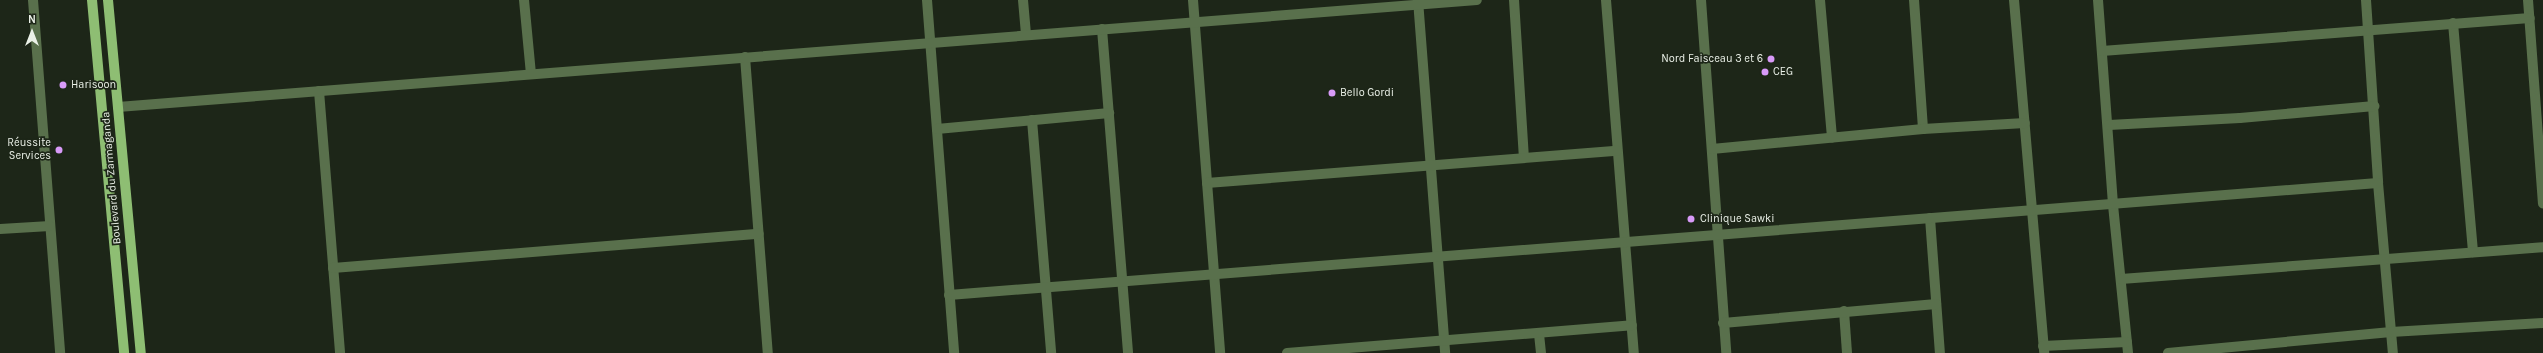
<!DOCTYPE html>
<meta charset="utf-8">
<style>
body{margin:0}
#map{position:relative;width:2543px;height:353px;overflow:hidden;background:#1d2618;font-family:Karla,sans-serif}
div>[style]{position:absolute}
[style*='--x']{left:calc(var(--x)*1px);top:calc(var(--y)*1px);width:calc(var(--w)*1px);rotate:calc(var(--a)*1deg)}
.minor>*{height:10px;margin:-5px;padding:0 5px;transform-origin:5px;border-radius:5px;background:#59704c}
.major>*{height:10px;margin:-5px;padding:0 5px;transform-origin:5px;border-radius:5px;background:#8ebe73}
.dots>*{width:11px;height:11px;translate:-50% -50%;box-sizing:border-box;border:2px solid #1d2618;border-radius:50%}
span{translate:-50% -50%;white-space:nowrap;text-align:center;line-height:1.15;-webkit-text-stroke:3.5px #1d2618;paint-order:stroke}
.poi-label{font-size:11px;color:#eaf0e7}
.right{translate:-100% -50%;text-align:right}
.left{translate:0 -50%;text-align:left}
.street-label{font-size:11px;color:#eaf0e7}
.north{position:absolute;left:12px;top:12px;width:40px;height:40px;-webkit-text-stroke:3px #1d2618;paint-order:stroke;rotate:0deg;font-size:11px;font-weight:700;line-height:16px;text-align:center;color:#eaf0e7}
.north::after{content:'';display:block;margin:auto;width:14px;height:18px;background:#eaf0e7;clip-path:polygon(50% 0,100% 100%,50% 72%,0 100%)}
</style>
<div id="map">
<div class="minor">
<i style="--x:33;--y:0;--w:354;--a:85.6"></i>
<i style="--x:524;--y:0;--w:74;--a:84.6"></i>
<i style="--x:927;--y:0;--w:354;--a:85.6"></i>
<i style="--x:1023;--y:0;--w:35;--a:85"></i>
<i style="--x:1193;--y:0;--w:354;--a:85.6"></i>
<i style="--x:1418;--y:0;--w:354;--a:85.6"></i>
<i style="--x:1514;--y:0;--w:158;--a:86.4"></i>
<i style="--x:1606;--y:0;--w:354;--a:85.5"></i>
<i style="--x:1701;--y:0;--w:354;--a:85.9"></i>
<i style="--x:1820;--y:0;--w:138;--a:85"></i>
<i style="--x:1914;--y:0;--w:129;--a:86"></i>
<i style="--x:2014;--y:0;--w:354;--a:85.1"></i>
<i style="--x:2098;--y:0;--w:206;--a:85.8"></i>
<i style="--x:2113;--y:205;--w:149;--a:84.2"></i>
<i style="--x:2366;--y:0;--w:183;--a:86.2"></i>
<i style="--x:2378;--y:183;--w:171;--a:85"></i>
<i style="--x:2528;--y:0;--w:204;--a:85.8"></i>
<i style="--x:2453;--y:23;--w:230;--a:85"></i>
<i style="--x:1102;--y:29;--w:325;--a:85.4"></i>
<i style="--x:2102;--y:51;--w:429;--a:-4.4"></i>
<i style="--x:745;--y:57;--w:297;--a:85.6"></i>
<i style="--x:319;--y:91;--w:263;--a:85.4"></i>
<i style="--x:118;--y:107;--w:1363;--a:-4.5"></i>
<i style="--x:1032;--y:120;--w:234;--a:85.3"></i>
<i style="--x:2109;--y:125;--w:131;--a:-3.1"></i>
<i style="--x:2240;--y:118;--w:135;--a:-5.1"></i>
<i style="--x:937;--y:129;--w:173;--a:-5.3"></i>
<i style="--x:1712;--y:149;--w:212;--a:-5.4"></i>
<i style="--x:1923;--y:129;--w:102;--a:-3.4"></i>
<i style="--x:1207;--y:183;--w:411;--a:-4.5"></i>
<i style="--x:1930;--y:218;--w:135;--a:85.8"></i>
<i style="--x:0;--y:229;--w:50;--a:-3.4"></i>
<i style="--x:333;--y:268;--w:427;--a:-4.6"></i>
<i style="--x:2121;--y:279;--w:423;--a:-4.3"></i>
<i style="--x:949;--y:295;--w:1433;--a:-4.48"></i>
<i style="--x:1844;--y:311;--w:42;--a:85.9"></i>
<i style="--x:1723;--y:323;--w:214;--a:-5.1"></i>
<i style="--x:1539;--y:334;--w:19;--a:84"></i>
<i style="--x:2043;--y:346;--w:84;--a:-2.7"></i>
<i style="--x:1287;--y:353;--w:346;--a:-4.6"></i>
<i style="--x:2168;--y:353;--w:224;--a:-5.4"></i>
<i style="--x:2391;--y:332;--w:152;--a:-3.4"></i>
</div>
<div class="major">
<i style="--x:92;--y:0;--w:354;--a:84.8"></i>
<i style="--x:108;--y:0;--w:355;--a:84.7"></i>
</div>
<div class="dots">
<i style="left:1771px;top:59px;background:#d89af8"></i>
<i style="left:1765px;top:72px;background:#d89af8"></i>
<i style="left:63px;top:85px;background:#d89af8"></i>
<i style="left:1332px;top:93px;background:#d89af8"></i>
<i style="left:59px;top:150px;background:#d89af8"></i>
<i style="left:1691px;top:219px;background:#d89af8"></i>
</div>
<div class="poi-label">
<span class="right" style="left:1763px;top:59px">Nord Faisceau 3 et 6</span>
<span class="left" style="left:1773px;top:72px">CEG</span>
<span class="left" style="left:71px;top:85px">Harisoon</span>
<span class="left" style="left:1340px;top:93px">Bello Gordi</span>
<span class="right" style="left:51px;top:150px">Réussite<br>Services</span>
<span class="left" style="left:1700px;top:219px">Clinique Sawki</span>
</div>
<div class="street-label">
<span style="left:112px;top:178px;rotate:-95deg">Boulevard du Zarmaganda</span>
</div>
<div class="north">N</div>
</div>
